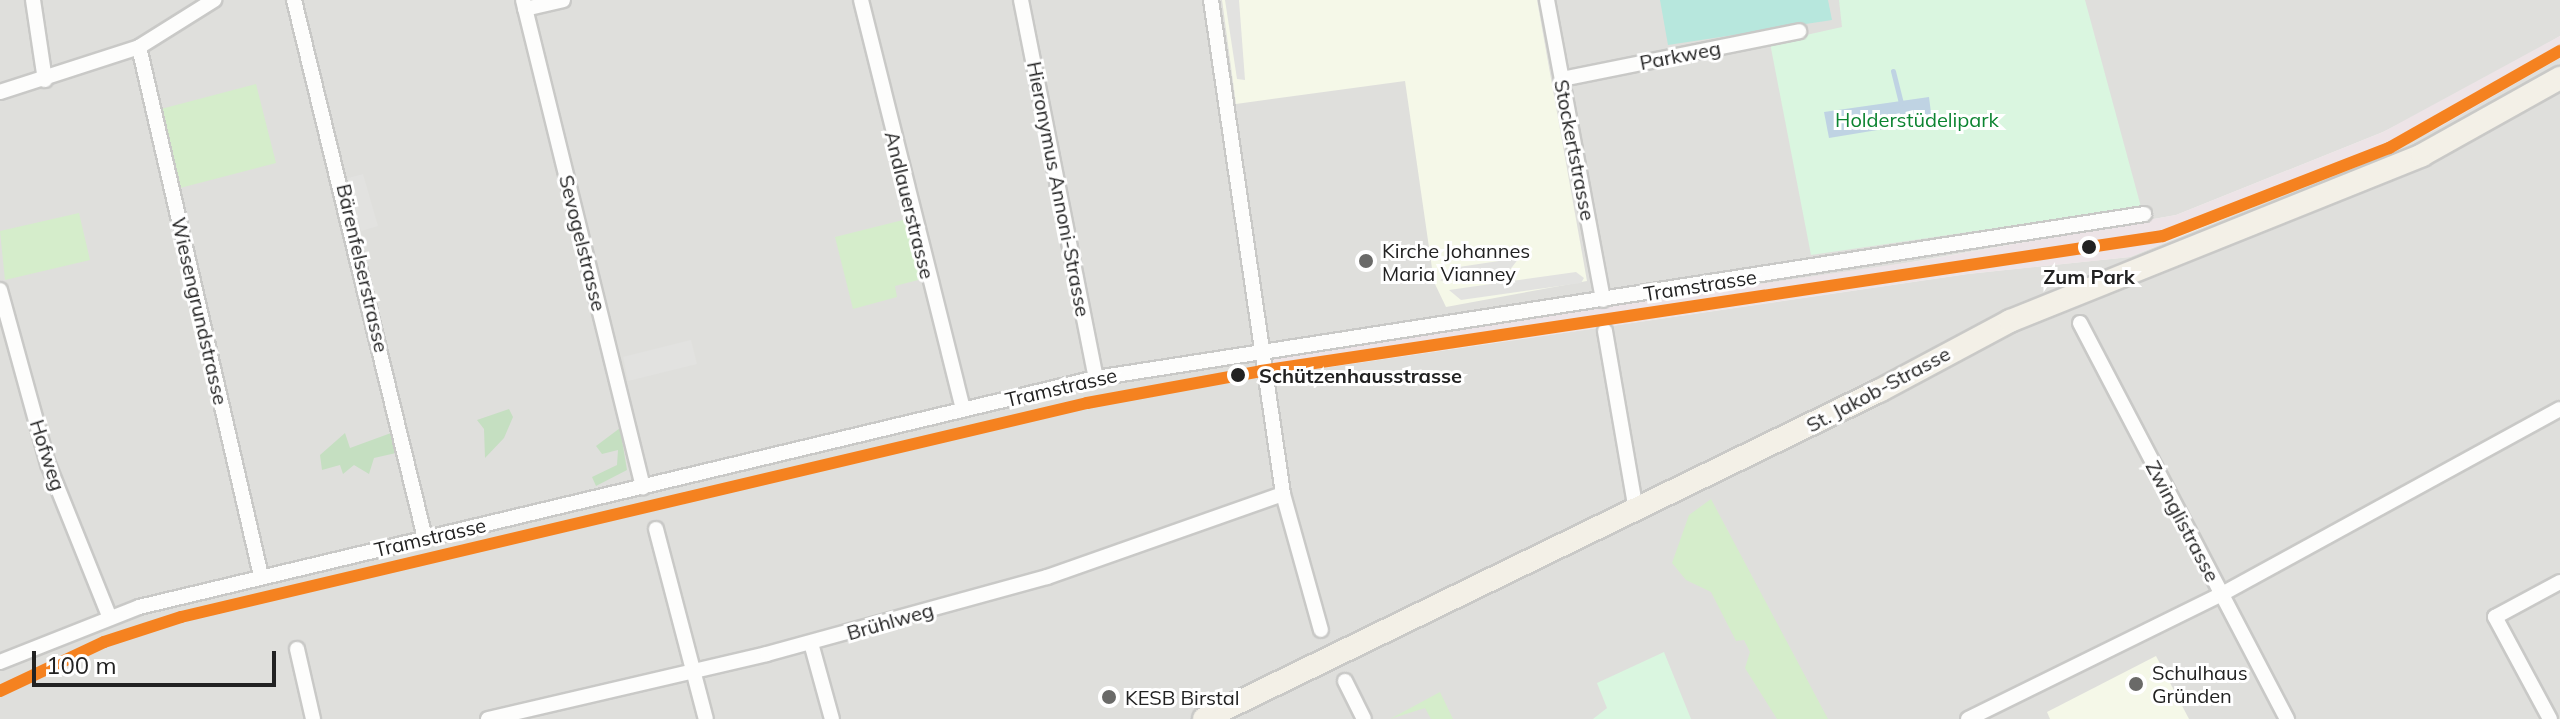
<!DOCTYPE html>
<meta charset="utf-8">
<style>
body{margin:0}
#map{position:relative;width:2560px;height:719px;overflow:hidden;background:#f0f0eb;font-family:Mulish,sans-serif}
div>[style]{position:absolute}
[style*='--x']{left:calc(var(--x)*1px);top:calc(var(--y)*1px);width:calc(var(--w)*1px);rotate:calc(var(--a)*1deg)}
.residential>*{inset:0;background:#dfdfdc}
.industrial>*{inset:0;background:#ede4e7}
.education>*{inset:0;background:#f5f8e8}
.grass>*{inset:0;background:#d5edcb}
.forest>*{inset:0;background:#c5dfc1}
.park>*{inset:0;background:#daf6e0}
.pitch>*{inset:0;background:#b7e7dd}
.parking>*{inset:0;background:#e2e2e0}
.water>*{inset:0;background:#bfd3e3}
.stream>*{height:5px;margin:-2.5px;padding:0 2.5px;transform-origin:2.5px;border-radius:2.5px;background:#bfd3e3}
.roads{filter:drop-shadow(2px 0 #c9c9c7) drop-shadow(-2px 0 #c9c9c7) drop-shadow(0 2px #c9c9c7) drop-shadow(0 -2px #c9c9c7)}
.street>*{height:14px;margin:-7px;padding:0 7px;transform-origin:7px;border-radius:7px;background:#fdfdfc}
.primary>*{height:22px;margin:-11px;padding:0 11px;transform-origin:11px;border-radius:11px;background:#f3f0e7}
.tram-1>*{height:12px;margin:-6px;padding:0 6px;transform-origin:6px;border-radius:6px;background:#f58220}
.dots>*{width:22px;height:22px;translate:-50% -50%;box-sizing:border-box;border:4px solid #fff;border-radius:50%}
span{translate:-50% -50%;white-space:nowrap;text-align:center;line-height:1.15;-webkit-text-stroke:6px #fff;paint-order:stroke}
.street-label{font-size:20px;color:#222}
.park-label{font-size:20px;color:#0c8431}
.poi-label{font-size:20px;color:#222}
.left{translate:0 -50%;text-align:left}
.stop-label{font-size:20px;color:#222;font-weight:700}
.scale{position:absolute;left:32px;top:651px;width:244px;height:36px;box-sizing:border-box;border:4px solid #222;border-top:0;padding-left:10px;font-size:24px;line-height:28px;white-space:nowrap;color:#222;-webkit-text-stroke:6px #fff;paint-order:stroke}
</style>
<div id="map">
<div class="residential">
<i style="clip-path:polygon(0 0,2560px 0,2560px 36px,2469px 89px,2383px 132px,2176px 215px,1269px 376px,1968px 274px,2130px 257px,2373px 159px,2560px 58px,2560px 719px,0 719px)"></i>
</div>
<div class="industrial">
<i style="clip-path:polygon(2560px 36px,2560px 58px,2431px 132px,2130px 257px,1967px 274px,1268px 376px,1270px 355px,1925px 260px,2176px 215px,2383px 132px)"></i>
</div>
<div class="education">
<i style="clip-path:polygon(1222px 0,1537px 0,1587px 281px,1446px 307px,1434px 282px,1405px 81px,1236px 104px)"></i>
<i style="clip-path:polygon(2156px 656px,2189px 719px,2050px 719px,2047px 712px)"></i>
</div>
<div class="grass">
<i style="clip-path:polygon(256px 84px,276px 163px,180px 188px,161px 109px)"></i>
<i style="clip-path:polygon(79px 213px,90px 260px,5px 280px,0 231px)"></i>
<i style="clip-path:polygon(907px 219px,922px 279px,895px 286px,897px 297px,853px 309px,835px 237px)"></i>
<i style="clip-path:polygon(1711px 499px,1828px 719px,1777px 719px,1745px 668px,1750px 652px,1744px 640px,1736px 641px,1711px 592px,1686px 580px,1672px 563px,1689px 515px)"></i>
<i style="clip-path:polygon(1440px 692px,1453px 719px,1431px 719px,1425px 708px,1390px 719px)"></i>
</div>
<div class="forest">
<i style="clip-path:polygon(509px 409px,513px 417px,504px 438px,485px 458px,484px 429px,477px 420px)"></i>
<i style="clip-path:polygon(620px 428px,627px 470px,596px 486px,592px 477px,617px 465px,618px 450px,602px 454px,596px 446px)"></i>
<i style="clip-path:polygon(345px 433px,350px 448px,391px 433px,396px 453px,374px 458px,369px 474px,354px 465px,343px 474px,340px 465px,322px 470px,320px 455px)"></i>
</div>
<div class="park">
<i style="clip-path:polygon(1839px 0,2085px 0,2141px 207px,1811px 255px,1770px 43px,1842px 27px)"></i>
<i style="clip-path:polygon(1664px 652px,1691px 719px,1593px 719px,1607px 708px,1597px 683px)"></i>
</div>
<div class="pitch">
<i style="clip-path:polygon(1660px 0,1828px 0,1832px 20px,1668px 45px)"></i>
</div>
<div class="parking">
<i style="clip-path:polygon(1225px 0,1239px 0,1245px 80px,1237px 79px)"></i>
<i style="clip-path:polygon(363px 174px,378px 226px,361px 231px,348px 178px)"></i>
<i style="clip-path:polygon(1519px 258px,1509px 271px,1440px 281px,1452px 268px)"></i>
<i style="clip-path:polygon(1576px 272px,1584px 278px,1581px 283px,1461px 300px,1449px 290px)"></i>
<i style="clip-path:polygon(691px 340px,697px 364px,628px 381px,623px 357px)"></i>
</div>
<div class="water">
<i style="clip-path:polygon(1929px 97px,1932px 121px,1829px 138px,1824px 112px)"></i>
</div>
<div class="stream">
<i style="--x:1893;--y:71;--w:33;--a:76"></i>
</div>
<div class="roads">
<div class="street">
<i style="--x:33;--y:0;--w:81;--a:81.5"></i>
<i style="--x:294;--y:0;--w:554;--a:76.32"></i>
<i style="--x:523;--y:0;--w:502;--a:76.16"></i>
<i style="--x:861;--y:0;--w:422;--a:76"></i>
<i style="--x:1021;--y:0;--w:385;--a:78.8"></i>
<i style="--x:1211;--y:0;--w:499;--a:81.7"></i>
<i style="--x:1283;--y:494;--w:141;--a:74.4"></i>
<i style="--x:1547;--y:0;--w:305;--a:79.4"></i>
<i style="--x:525;--y:9;--w:39;--a:-13"></i>
<i style="--x:139;--y:47;--w:543;--a:77.01"></i>
<i style="--x:1562;--y:79;--w:242;--a:-11.4"></i>
<i style="--x:0;--y:92;--w:146;--a:-17.9"></i>
<i style="--x:139;--y:47;--w:89;--a:-32.1"></i>
<i style="--x:0;--y:290;--w:180;--a:74.6"></i>
<i style="--x:48;--y:464;--w:164;--a:68.1"></i>
<i style="--x:2080;--y:323;--w:447;--a:62.4"></i>
<i style="--x:1605;--y:331;--w:182;--a:80.2"></i>
<i style="--x:656;--y:529;--w:196;--a:75.3"></i>
<i style="--x:811;--y:643;--w:79;--a:74.6"></i>
<i style="--x:297;--y:649;--w:72;--a:77.1"></i>
<i style="--x:0;--y:662;--w:149;--a:-21.6"></i>
<i style="--x:139;--y:607;--w:984;--a:-13.46"></i>
<i style="--x:1096;--y:378;--w:1061;--a:-8.89"></i>
<i style="--x:1345;--y:681;--w:42;--a:63.4"></i>
<i style="--x:488;--y:719;--w:286;--a:-13.1"></i>
<i style="--x:767;--y:654;--w:290;--a:-15.4"></i>
<i style="--x:1047;--y:577;--w:250;--a:-19.4"></i>
<i style="--x:1968;--y:719;--w:283;--a:-26.2"></i>
<i style="--x:2222;--y:594;--w:385;--a:-28.7"></i>
<i style="--x:2550;--y:719;--w:116;--a:-118.3"></i>
<i style="--x:2495;--y:617;--w:74;--a:-28.3"></i>
</div>
<div class="primary">
<i style="--x:1204;--y:719;--w:750;--a:-25.92"></i>
<i style="--x:1879;--y:391;--w:149;--a:-28.1"></i>
<i style="--x:2010;--y:321;--w:444;--a:-21.9"></i>
<i style="--x:2422;--y:155;--w:158;--a:-29.2"></i>
</div>
</div>
<div class="tram-1">
<i style="--x:0;--y:691;--w:115;--a:-25.2"></i>
<i style="--x:104;--y:642;--w:81;--a:-18"></i>
<i style="--x:181;--y:617;--w:931;--a:-13.29"></i>
<i style="--x:1087;--y:403;--w:177;--a:-10.4"></i>
<i style="--x:1261;--y:371;--w:912;--a:-8.51"></i>
<i style="--x:2163;--y:236;--w:243;--a:-21.3"></i>
<i style="--x:2389;--y:148;--w:197;--a:-29.6"></i>
</div>
<div class="dots">
<i style="left:2089px;top:247px;background:#222"></i>
<i style="left:1366px;top:261px;background:#6a6a68"></i>
<i style="left:1238px;top:375px;background:#222"></i>
<i style="left:2136px;top:684px;background:#6a6a68"></i>
<i style="left:1109px;top:697px;background:#6a6a68"></i>
</div>
<div class="street-label">
<span style="left:1680px;top:55px;rotate:-11deg">Parkweg</span>
<span style="left:1575px;top:150px;rotate:79deg">Stockertstrasse</span>
<span style="left:1059px;top:189px;rotate:79deg">Hieronymus Annoni-Strasse</span>
<span style="left:910px;top:205px;rotate:76deg">Andlauerstrasse</span>
<span style="left:583px;top:243px;rotate:76deg">Sevogelstrasse</span>
<span style="left:363px;top:268px;rotate:77deg">Bärenfelserstrasse</span>
<span style="left:1700px;top:285px;rotate:-9deg">Tramstrasse</span>
<span style="left:200px;top:311px;rotate:77deg">Wiesengrundstrasse</span>
<span style="left:1061px;top:387px;rotate:-13deg">Tramstrasse</span>
<span style="left:1878px;top:389px;rotate:-28deg">St. Jakob-Strasse</span>
<span style="left:48px;top:455px;rotate:72deg">Hofweg</span>
<span style="left:2183px;top:521px;rotate:62deg">Zwinglistrasse</span>
<span style="left:430px;top:537px;rotate:-13deg">Tramstrasse</span>
<span style="left:890px;top:621px;rotate:-16deg">Brühlweg</span>
</div>
<div class="park-label">
<span style="left:1917px;top:119px">Holderstüdelipark</span>
</div>
<div class="poi-label">
<span class="left" style="left:1382px;top:262px">Kirche Johannes<br>Maria Vianney</span>
<span class="left" style="left:2152px;top:684px">Schulhaus<br>Gründen</span>
<span class="left" style="left:1125px;top:697px">KESB Birstal</span>
</div>
<div class="stop-label">
<span style="left:2089px;top:276px">Zum Park</span>
<span class="left" style="left:1259px;top:375px">Schützenhausstrasse</span>
</div>
<div class="scale">100 m</div>
</div>
